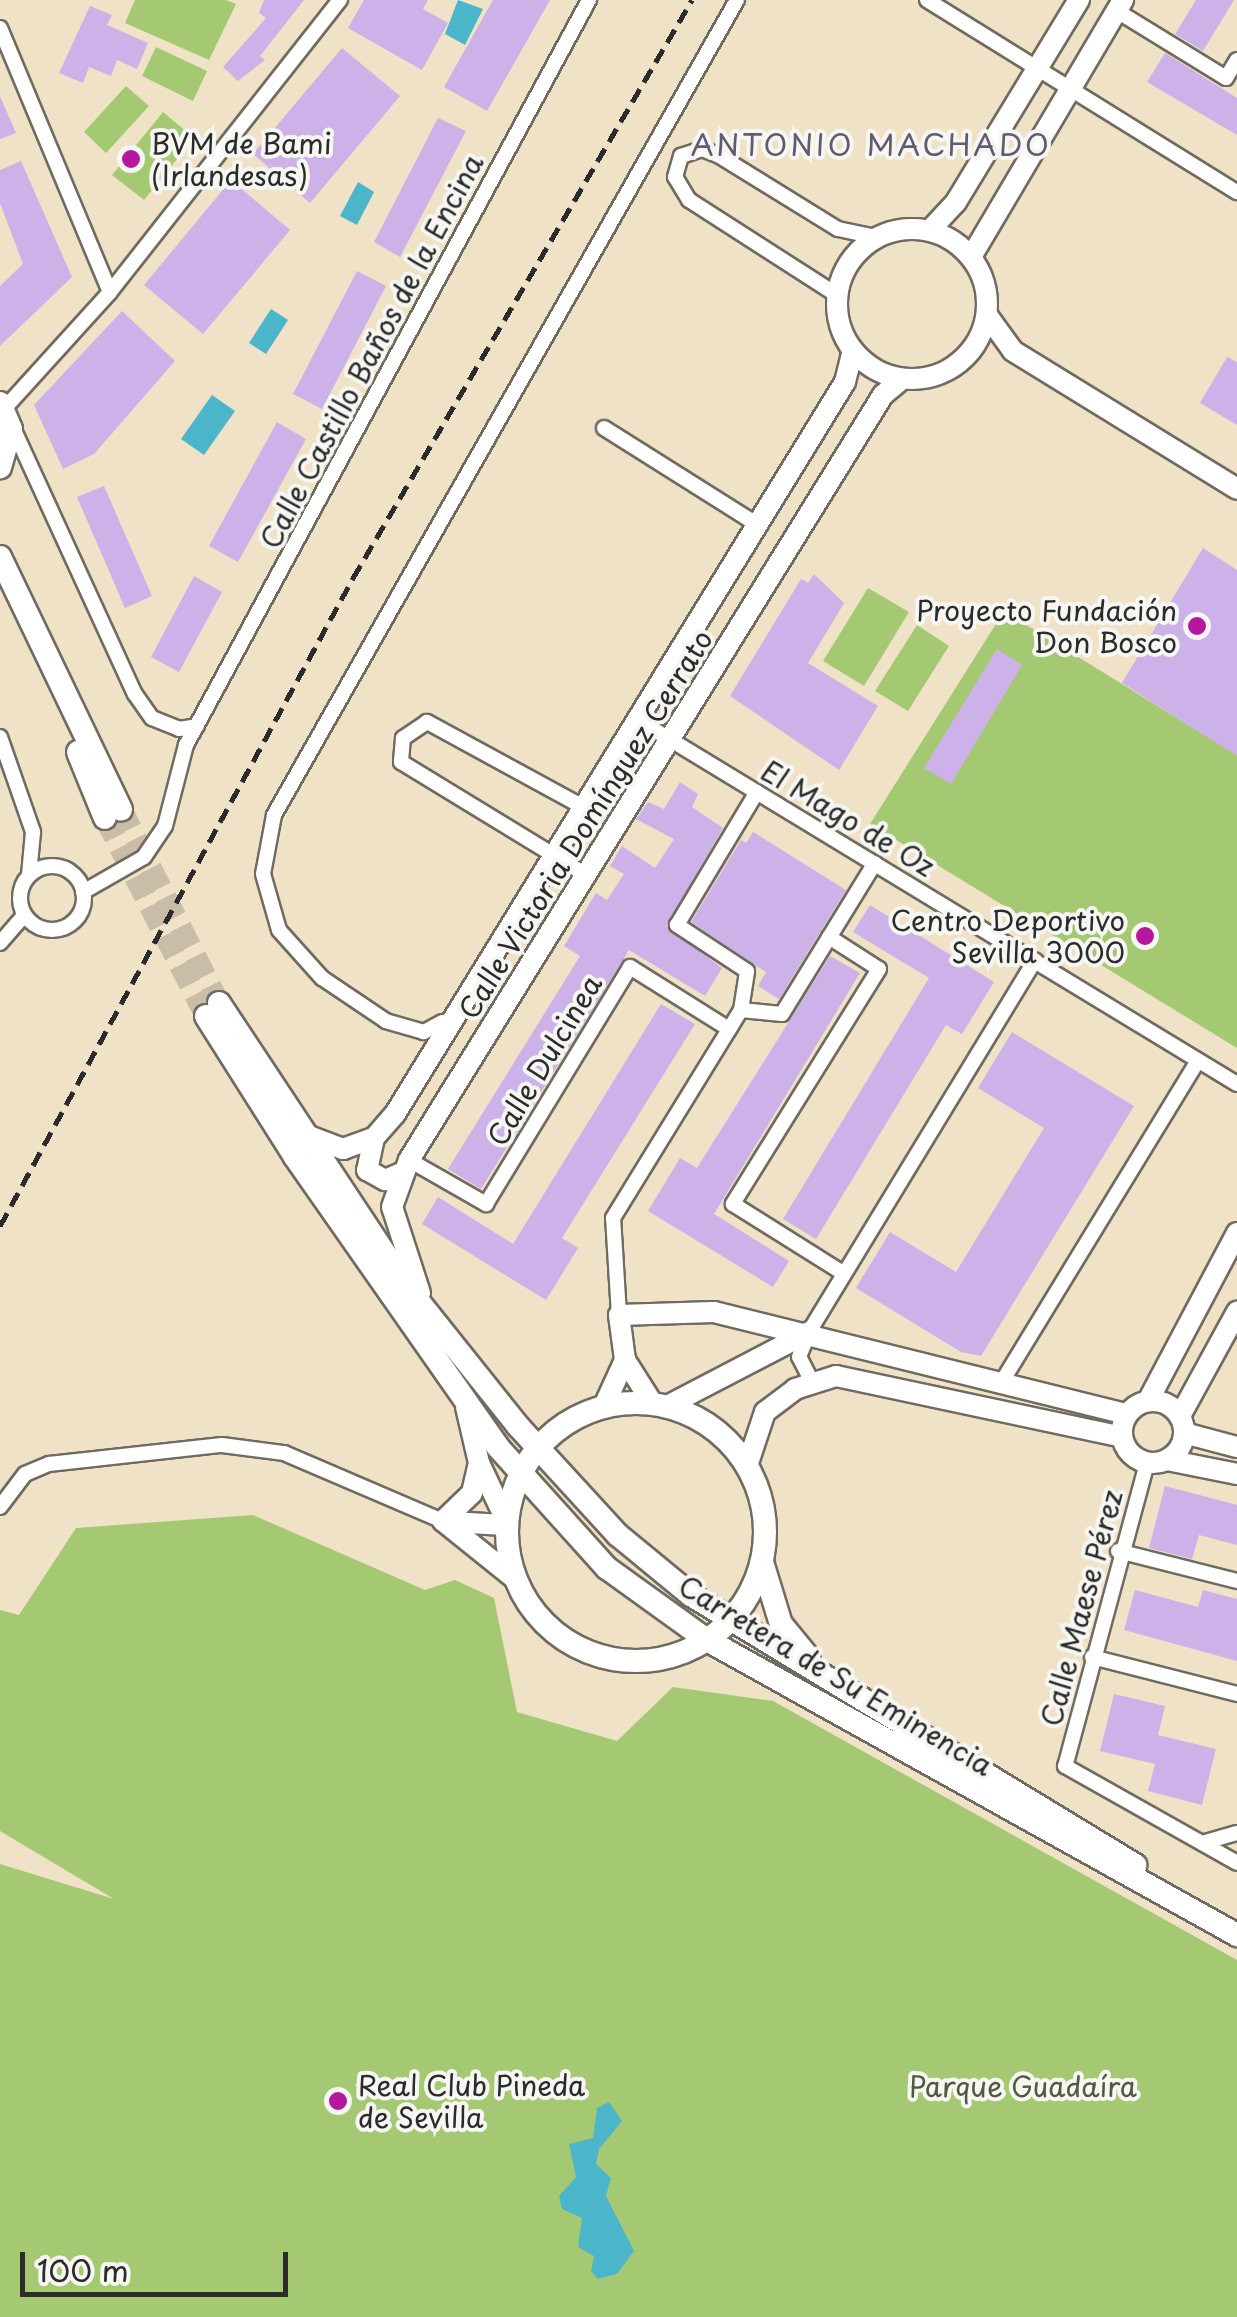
<!DOCTYPE html>
<meta charset="utf-8">
<style>
body{margin:0}
#map{position:relative;width:1237px;height:2317px;overflow:hidden;background:#f0e2c6;font-family:"Playpen Sans",sans-serif}
div>[style]{position:absolute}
[style*='--x']{left:calc(var(--x)*1px);top:calc(var(--y)*1px);width:calc(var(--w)*1px);rotate:calc(var(--a)*1deg)}
.green>*{inset:0;background:#a5c973}
.water>*{inset:0;background:#4bb5c9}
.building>*{inset:0;background:#cdb1e9}
.primary-tunnel>*{height:22px;margin-top:-11px;transform-origin:0;background:repeating-linear-gradient(90deg,#c9bda7 0 22px,transparent 0 33px)}
.roads{filter:drop-shadow(2px 0 #706b61) drop-shadow(-2px 0 #706b61) drop-shadow(0 2px #706b61) drop-shadow(0 -2px #706b61)}
.street>*{height:14px;margin:-7px;padding:0 7px;transform-origin:7px;border-radius:7px;background:#fff}
.street>.ring{margin:-7px;padding:0;box-sizing:content-box;background:none;border:14px solid #fff;border-radius:50%}
.secondary>*{height:20px;margin:-10px;padding:0 10px;transform-origin:10px;border-radius:10px;background:#fff}
.secondary>.ring{margin:-10px;padding:0;box-sizing:content-box;background:none;border:20px solid #fff;border-radius:50%}
.primary>*{height:22px;margin:-11px;padding:0 11px;transform-origin:11px;border-radius:11px;background:#fff}
.primary>.ring{margin:-11px;padding:0;box-sizing:content-box;background:none;border:22px solid #fff;border-radius:50%}
.rail>*{height:5px;margin-top:-2.5px;transform-origin:0;background:repeating-linear-gradient(90deg,#2b2b2b 0 15px,transparent 0 23px)}
.dots>*{width:28px;height:28px;translate:-50% -50%;box-sizing:border-box;border:5px solid #f6f6f2;border-radius:50%}
span{translate:-50% -50%;white-space:nowrap;text-align:center;line-height:1.15;-webkit-text-stroke:8px #f6f6f2;paint-order:stroke}
.poi-label{font-size:28px;color:#2b2b2b}
.left{translate:0 -50%;text-align:left}
.right{translate:-100% -50%;text-align:right}
.street-label{font-size:28px;color:#2b2b2b}
.park-label{font-size:28px;color:#505a41}
.neighbourhood-label{font-size:30px;color:#645a6e;letter-spacing:2.5px}
.scale{position:absolute;left:20px;top:2252px;width:268px;height:45px;box-sizing:border-box;border:5px solid #2b2b2b;border-top:0;padding-left:12px;font-size:30px;line-height:35px;white-space:nowrap;color:#2b2b2b;-webkit-text-stroke:8px #f6f6f2;paint-order:stroke}
</style>
<div id="map">
<div class="green">
<i style="clip-path:polygon(135px 0,226px 0,236px 4px,209px 60px,125px 23px)"></i>
<i style="clip-path:polygon(156px 47px,207px 71px,193px 101px,142px 76px)"></i>
<i style="clip-path:polygon(126px 86px,149px 106px,106px 153px,84px 132px)"></i>
<i style="clip-path:polygon(163px 112px,194px 138px,144px 200px,112px 175px)"></i>
<i style="clip-path:polygon(868px 588px,909px 612px,864px 686px,823px 661px)"></i>
<i style="clip-path:polygon(1004px 611px,1237px 755px,1237px 1048px,870px 824px)"></i>
<i style="clip-path:polygon(917px 625px,949px 646px,908px 711px,875px 691px)"></i>
<i style="clip-path:polygon(253px 1515px,425px 1590px,455px 1580px,494px 1598px,517px 1712px,617px 1741px,673px 1687px,773px 1701px,1237px 1960px,1237px 2317px,0 2317px,0 1864px,114px 1899px,0 1831px,0 1610px,19px 1615px,76px 1528px)"></i>
</div>
<div class="water">
<i style="clip-path:polygon(458px 0,483px 9px,465px 45px,445px 34px)"></i>
<i style="clip-path:polygon(358px 182px,374px 192px,357px 225px,340px 216px)"></i>
<i style="clip-path:polygon(271px 309px,288px 320px,266px 354px,249px 343px)"></i>
<i style="clip-path:polygon(212px 395px,235px 411px,204px 455px,181px 439px)"></i>
<i style="clip-path:polygon(609px 2102px,622px 2121px,599px 2149px,596px 2164px,611px 2178px,606px 2196px,634px 2251px,617px 2274px,598px 2279px,591px 2271px,594px 2256px,578px 2247px,582px 2218px,562px 2209px,559px 2196px,576px 2177px,569px 2144px,593px 2138px,597px 2108px)"></i>
</div>
<div class="building">
<i style="clip-path:polygon(264px 0,304px 0,260px 56px,265px 60px,238px 81px,223px 67px,266px 18px,259px 13px)"></i>
<i style="clip-path:polygon(364px 0,428px 0,423px 9px,448px 23px,422px 70px,348px 28px)"></i>
<i style="clip-path:polygon(493px 0,550px 0,487px 111px,444px 87px)"></i>
<i style="clip-path:polygon(1196px 0,1234px 0,1203px 51px,1175px 34px)"></i>
<i style="clip-path:polygon(90px 6px,112px 15px,107px 25px,148px 43px,137px 69px,117px 60px,111px 76px,89px 67px,83px 83px,59px 73px)"></i>
<i style="clip-path:polygon(342px 48px,400px 96px,310px 203px,253px 154px)"></i>
<i style="clip-path:polygon(1165px 53px,1237px 98px,1237px 135px,1147px 82px)"></i>
<i style="clip-path:polygon(0 96px,16px 133px,0 139px)"></i>
<i style="clip-path:polygon(438px 118px,466px 131px,400px 257px,374px 242px)"></i>
<i style="clip-path:polygon(21px 161px,72px 277px,0 346px,0 286px,23px 264px,0 203px,0 170px)"></i>
<i style="clip-path:polygon(231px 180px,290px 230px,203px 334px,144px 285px)"></i>
<i style="clip-path:polygon(357px 271px,386px 286px,322px 409px,293px 394px)"></i>
<i style="clip-path:polygon(122px 311px,175px 361px,94px 454px,63px 469px,34px 405px)"></i>
<i style="clip-path:polygon(1227px 357px,1237px 362px,1237px 425px,1200px 403px)"></i>
<i style="clip-path:polygon(277px 422px,306px 439px,238px 562px,209px 546px)"></i>
<i style="clip-path:polygon(104px 486px,152px 596px,125px 608px,77px 497px)"></i>
<i style="clip-path:polygon(1203px 548px,1237px 570px,1237px 756px,1122px 683px)"></i>
<i style="clip-path:polygon(814px 574px,844px 603px,808px 663px,878px 706px,839px 770px,730px 696px,801px 579px,808px 583px)"></i>
<i style="clip-path:polygon(194px 576px,222px 592px,179px 672px,151px 657px)"></i>
<i style="clip-path:polygon(997px 649px,1022px 665px,951px 784px,924px 768px)"></i>
<i style="clip-path:polygon(680px 782px,698px 794px,692px 807px,723px 828px,666px 926px,722px 968px,705px 996px,629px 950px,481px 1189px,448px 1169px,580px 956px,564px 946px,596px 893px,607px 900px,624px 874px,610px 866px,622px 846px,655px 868px,674px 839px,636px 819px,648px 802px,664px 809px)"></i>
<i style="clip-path:polygon(753px 832px,846px 890px,779px 999px,758px 986px,766px 972px,691px 922px,741px 840px,746px 843px)"></i>
<i style="clip-path:polygon(870px 905px,994px 982px,962px 1034px,946px 1025px,816px 1239px,783px 1219px,929px 978px,853px 932px)"></i>
<i style="clip-path:polygon(830px 956px,860px 973px,714px 1214px,789px 1261px,773px 1287px,648px 1211px,680px 1158px,697px 1168px)"></i>
<i style="clip-path:polygon(661px 1004px,695px 1024px,562px 1238px,578px 1248px,546px 1300px,422px 1224px,438px 1197px,513px 1244px)"></i>
<i style="clip-path:polygon(1012px 1032px,1134px 1106px,981px 1356px,961px 1352px,856px 1288px,890px 1232px,956px 1272px,1044px 1128px,978px 1088px)"></i>
<i style="clip-path:polygon(1165px 1486px,1237px 1505px,1237px 1545px,1199px 1535px,1192px 1559px,1149px 1548px)"></i>
<i style="clip-path:polygon(1135px 1590px,1198px 1607px,1203px 1590px,1237px 1599px,1237px 1661px,1124px 1630px)"></i>
<i style="clip-path:polygon(1114px 1694px,1165px 1706px,1158px 1735px,1216px 1749px,1202px 1805px,1148px 1791px,1155px 1764px,1100px 1751px)"></i>
</div>
<div class="primary-tunnel">
<i style="--x:121;--y:809;--w:217;--a:63.2"></i>
<i style="--x:105;--y:818;--w:222;--a:63"></i>
</div>
<div class="roads">
<div class="street">
<i style="--x:927;--y:0;--w:365;--a:31.8"></i>
<i style="--x:1117;--y:11;--w:128;--a:31.6"></i>
<i style="--x:1226;--y:78;--w:21;--a:-59"></i>
<i style="--x:0;--y:28;--w:286;--a:67.4"></i>
<i style="--x:837;--y:295;--w:176;--a:-147.3"></i>
<i style="--x:689;--y:200;--w:27;--a:-121"></i>
<i style="--x:675;--y:177;--w:22;--a:-74"></i>
<i style="--x:681;--y:156;--w:22;--a:-18"></i>
<i style="--x:702;--y:149;--w:17;--a:21"></i>
<i style="--x:718;--y:155;--w:141;--a:31.7"></i>
<i style="--x:838;--y:229;--w:38;--a:12"></i>
<i style="--x:4;--y:409;--w:158;--a:-47.8"></i>
<i style="--x:110;--y:292;--w:372;--a:-51.8"></i>
<i style="--x:13;--y:428;--w:293;--a:65.4"></i>
<i style="--x:135;--y:694;--w:29;--a:55"></i>
<i style="--x:152;--y:718;--w:29;--a:22"></i>
<i style="--x:179;--y:729;--w:18;--a:-9"></i>
<i style="--x:604;--y:428;--w:182;--a:32.2"></i>
<i style="--x:638;--y:720;--w:701;--a:31.29"></i>
<i style="--x:0;--y:737;--w:101;--a:70.8"></i>
<i style="--x:33;--y:832;--w:43;--a:95.3"></i>
<i style="--x:585;--y:808;--w:180;--a:-151.4"></i>
<i style="--x:427;--y:722;--w:29;--a:146"></i>
<i style="--x:403;--y:738;--w:24;--a:95"></i>
<i style="--x:401;--y:762;--w:217;--a:31.4"></i>
<i class="ring" style="left:20px;top:866px;width:50px;height:50px"></i>
<i style="--x:83;--y:892;--w:70;--a:-29.8"></i>
<i style="--x:144;--y:857;--w:37;--a:-56"></i>
<i style="--x:165;--y:826;--w:84;--a:-75.5"></i>
<i style="--x:186;--y:745;--w:847;--a:-61.59"></i>
<i style="--x:829;--y:937;--w:59;--a:32.6"></i>
<i style="--x:879;--y:969;--w:277;--a:121.9"></i>
<i style="--x:733;--y:1204;--w:130;--a:32.1"></i>
<i style="--x:0;--y:943;--w:37;--a:-49"></i>
<i style="--x:741;--y:1010;--w:41;--a:5.6"></i>
<i style="--x:782;--y:1014;--w:177;--a:-58.4"></i>
<i style="--x:442;--y:1022;--w:21;--a:151"></i>
<i style="--x:424;--y:1032;--w:40;--a:-164"></i>
<i style="--x:386;--y:1021;--w:77;--a:-146.1"></i>
<i style="--x:322;--y:978;--w:64;--a:-131.9"></i>
<i style="--x:279;--y:930;--w:58;--a:-105.9"></i>
<i style="--x:263;--y:874;--w:60;--a:-79.4"></i>
<i style="--x:274;--y:815;--w:937;--a:-60.4"></i>
<i style="--x:409;--y:1160;--w:89;--a:29.7"></i>
<i style="--x:486;--y:1204;--w:277;--a:-58.7"></i>
<i style="--x:630;--y:967;--w:117;--a:32.1"></i>
<i style="--x:619;--y:1315;--w:97;--a:-93.5"></i>
<i style="--x:613;--y:1218;--w:244;--a:-58.4"></i>
<i style="--x:741;--y:1010;--w:39;--a:-81"></i>
<i style="--x:747;--y:971;--w:84;--a:-146.7"></i>
<i style="--x:677;--y:925;--w:155;--a:-59"></i>
<i style="--x:812;--y:1382;--w:28;--a:-117"></i>
<i style="--x:799;--y:1357;--w:27;--a:-68"></i>
<i style="--x:809;--y:1332;--w:435;--a:-58.7"></i>
<i style="--x:1000;--y:1385;--w:380;--a:-58.6"></i>
<i style="--x:1147;--y:1463;--w:314;--a:105.1"></i>
<i style="--x:1065;--y:1766;--w:197;--a:29.4"></i>
<i style="--x:0;--y:1507;--w:41;--a:-52.9"></i>
<i style="--x:25;--y:1474;--w:26;--a:-23"></i>
<i style="--x:49;--y:1464;--w:174;--a:-6.3"></i>
<i style="--x:222;--y:1445;--w:63;--a:7.4"></i>
<i style="--x:284;--y:1453;--w:173;--a:23.2"></i>
<i style="--x:1118;--y:1551;--w:123;--a:14.1"></i>
<i style="--x:1092;--y:1657;--w:150;--a:14.3"></i>
<i style="--x:1202;--y:1843;--w:36;--a:-16"></i>
</div>
<div class="secondary">
<i class="ring" style="left:837px;top:229px;width:130px;height:130px"></i>
<i style="--x:930;--y:230;--w:38;--a:-47"></i>
<i style="--x:956;--y:202;--w:237;--a:-58.7"></i>
<i style="--x:971;--y:257;--w:299;--a:-59.4"></i>
<i style="--x:987;--y:315;--w:44;--a:54.2"></i>
<i style="--x:1013;--y:351;--w:263;--a:31.6"></i>
<i style="--x:304;--y:1134;--w:42;--a:21"></i>
<i style="--x:343;--y:1149;--w:33;--a:-20"></i>
<i style="--x:374;--y:1138;--w:32;--a:-49"></i>
<i style="--x:395;--y:1114;--w:859;--a:-58.42"></i>
<i style="--x:845;--y:382;--w:32;--a:-76"></i>
<i style="--x:374;--y:1138;--w:33;--a:102"></i>
<i style="--x:367;--y:1170;--w:21;--a:29"></i>
<i style="--x:385;--y:1180;--w:21;--a:-23"></i>
<i style="--x:420;--y:1293;--w:90;--a:-108"></i>
<i style="--x:392;--y:1207;--w:50;--a:-70.1"></i>
<i style="--x:409;--y:1160;--w:900;--a:-58.22"></i>
<i style="--x:883;--y:395;--w:25;--a:-40"></i>
<i class="ring" style="left:1122px;top:1401px;width:42px;height:42px"></i>
<i style="--x:1148;--y:1401;--w:190;--a:-62.1"></i>
<i style="--x:653;--y:1404;--w:52;--a:-122.5"></i>
<i style="--x:625;--y:1360;--w:45;--a:-97.6"></i>
<i style="--x:619;--y:1315;--w:95;--a:-1.8"></i>
<i style="--x:714;--y:1312;--w:425;--a:13.9"></i>
<i style="--x:604;--y:1406;--w:51;--a:-65.5"></i>
<i style="--x:667;--y:1406;--w:160;--a:-27.5"></i>
<i style="--x:466;--y:1407;--w:57;--a:76.9"></i>
<i style="--x:479;--y:1463;--w:63;--a:64.7"></i>
<i style="--x:1180;--y:1416;--w:119;--a:-61.3"></i>
<i style="--x:1184;--y:1433;--w:55;--a:14.8"></i>
<i style="--x:1167;--y:1460;--w:71;--a:11.3"></i>
<i style="--x:747;--y:1466;--w:57;--a:-71.6"></i>
<i style="--x:765;--y:1412;--w:38;--a:-37"></i>
<i style="--x:795;--y:1389;--w:43;--a:-17.6"></i>
<i style="--x:836;--y:1376;--w:292;--a:12"></i>
<i style="--x:443;--y:1521;--w:91;--a:38.8"></i>
<i style="--x:443;--y:1521;--w:40;--a:-44"></i>
<i style="--x:472;--y:1493;--w:31;--a:-77"></i>
<i style="--x:450;--y:1522;--w:55;--a:3.1"></i>
</div>
<div class="primary">
<i style="--x:0;--y:403;--w:28;--a:67"></i>
<i style="--x:11;--y:429;--w:40;--a:106"></i>
<i style="--x:0;--y:557;--w:280;--a:64.4"></i>
<i style="--x:78;--y:752;--w:71;--a:67.8"></i>
<i style="--x:219;--y:1003;--w:341;--a:56.5"></i>
<i style="--x:407;--y:1287;--w:178;--a:51.4"></i>
<i style="--x:518;--y:1426;--w:148;--a:47.5"></i>
<i style="--x:618;--y:1535;--w:94;--a:39.4"></i>
<i style="--x:691;--y:1595;--w:520;--a:31.3"></i>
<i style="--x:206;--y:1016;--w:167;--a:57.7"></i>
<i style="--x:295;--y:1157;--w:353;--a:55"></i>
<i style="--x:497;--y:1446;--w:164;--a:48"></i>
<i style="--x:607;--y:1568;--w:123;--a:35.8"></i>
<i style="--x:707;--y:1640;--w:607;--a:29.1"></i>
<i class="ring" style="left:507px;top:1403px;width:236px;height:236px"></i>
<i style="--x:762;--y:1562;--w:65;--a:73"></i>
<i style="--x:781;--y:1624;--w:44;--a:50.5"></i>
</div>
</div>
<div class="rail">
<i style="--x:0;--y:1226;--w:738;--a:-61.42"></i>
<i style="--x:353;--y:578;--w:670;--a:-59.61"></i>
</div>
<div class="dots">
<i style="left:131px;top:159px;background:#b5179e"></i>
<i style="left:1197px;top:626px;background:#b5179e"></i>
<i style="left:1145px;top:936px;background:#b5179e"></i>
<i style="left:338px;top:2101px;background:#b5179e"></i>
</div>
<div class="poi-label">
<span class="left" style="left:151px;top:159px">BVM de Bami<br>(Irlandesas)</span>
<span class="right" style="left:1177px;top:626px">Proyecto Fundación<br>Don Bosco</span>
<span class="right" style="left:1125px;top:936px">Centro Deportivo<br>Sevilla 3000</span>
<span class="left" style="left:358px;top:2101px">Real Club Pineda<br>de Sevilla</span>
</div>
<div class="street-label">
<span style="left:371px;top:351px;rotate:-62deg">Calle Castillo Baños de la Encina</span>
<span style="left:848px;top:818px;rotate:31deg">El Mago de Oz</span>
<span style="left:585px;top:824px;rotate:-58deg">Calle Victoria Domínguez Cerrato</span>
<span style="left:544px;top:1060px;rotate:-59deg">Calle Dulcinea</span>
<span style="left:1081px;top:1608px;rotate:-75deg">Calle Maese Pérez</span>
<span style="left:836px;top:1675px;rotate:31deg">Carretera de Su Eminencia</span>
</div>
<div class="park-label">
<span style="left:1023px;top:2086px">Parque Guadaíra</span>
</div>
<div class="neighbourhood-label">
<span style="left:871px;top:144px">ANTONIO MACHADO</span>
</div>
<div class="scale">100 m</div>
</div>
